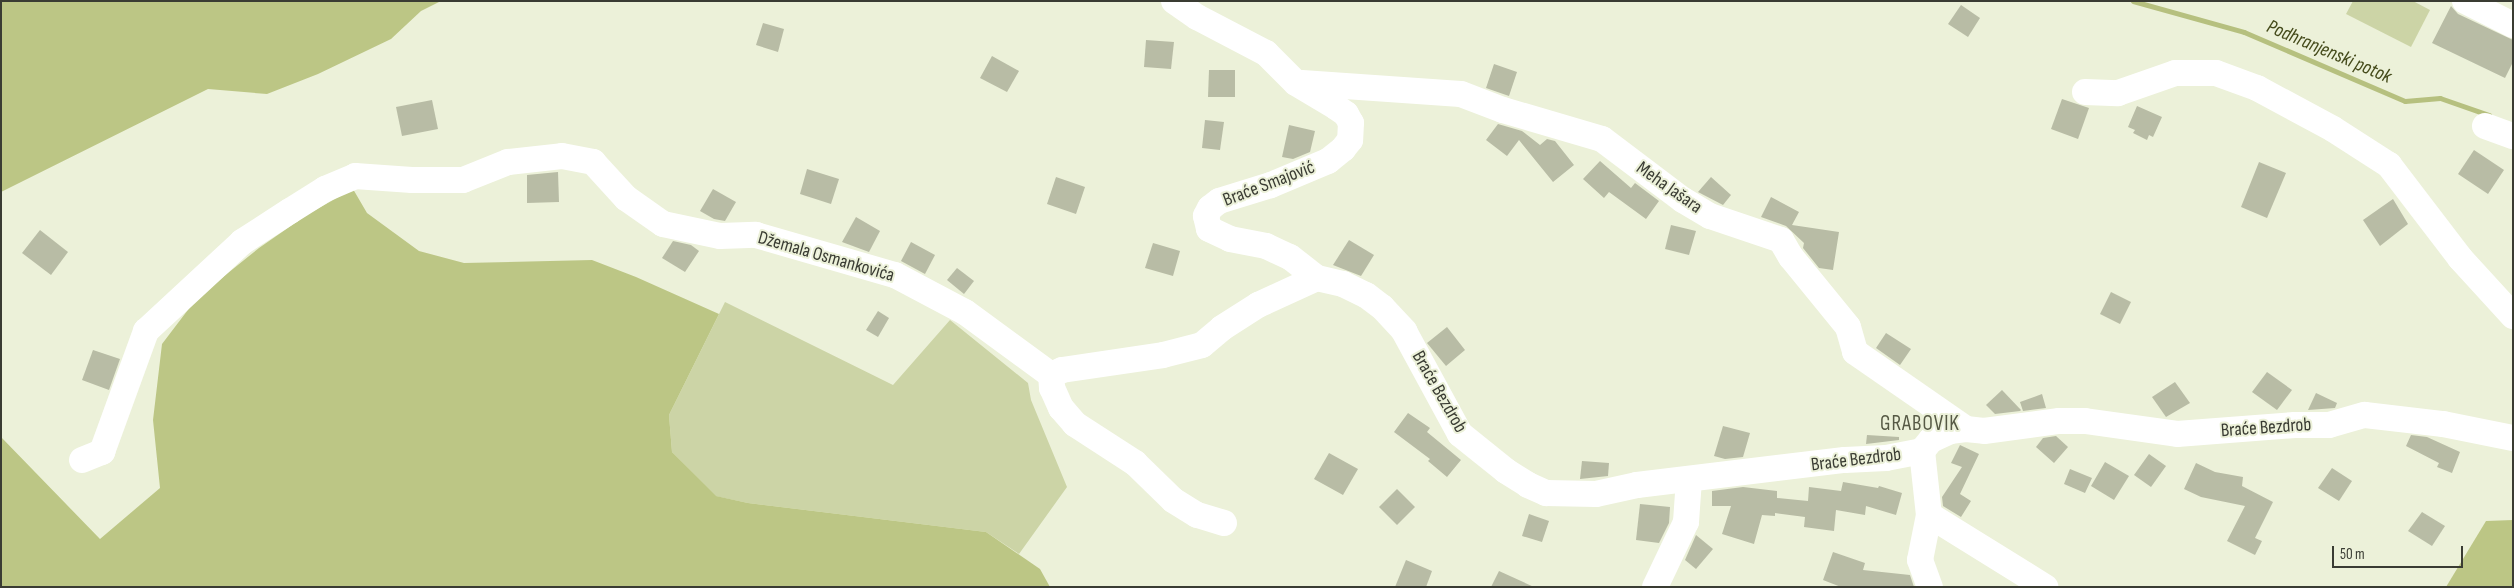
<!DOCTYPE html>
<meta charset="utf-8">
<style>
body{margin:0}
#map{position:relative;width:2514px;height:588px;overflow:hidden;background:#ecf1d9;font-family:"Sofia Sans Condensed",sans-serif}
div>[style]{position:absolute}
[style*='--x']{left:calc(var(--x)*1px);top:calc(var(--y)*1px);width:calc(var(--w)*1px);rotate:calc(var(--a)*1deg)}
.green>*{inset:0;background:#ccd4a6}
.forest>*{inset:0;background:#bcc685}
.stream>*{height:5px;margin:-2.5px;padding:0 2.5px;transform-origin:2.5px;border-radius:2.5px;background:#b6c07f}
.building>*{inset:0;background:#b8bca5}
.minor>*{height:26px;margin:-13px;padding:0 13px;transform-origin:13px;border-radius:13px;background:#fff}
span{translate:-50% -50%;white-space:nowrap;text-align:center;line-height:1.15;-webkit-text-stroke:4px #ecf1d9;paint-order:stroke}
.street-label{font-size:19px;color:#3a3c33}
.water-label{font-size:20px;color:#454b1b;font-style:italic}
.quarter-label{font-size:21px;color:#565945;letter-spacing:1px}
.frame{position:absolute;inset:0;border:2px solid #3a3c33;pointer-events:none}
.scale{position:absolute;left:2332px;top:546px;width:131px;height:22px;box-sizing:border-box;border:2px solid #3a3c33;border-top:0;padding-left:6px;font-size:15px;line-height:18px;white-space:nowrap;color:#3a3c33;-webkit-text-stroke:4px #ecf1d9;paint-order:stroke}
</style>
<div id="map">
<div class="green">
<i style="clip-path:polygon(2353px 1px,2413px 1px,2430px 10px,2411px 47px,2346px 14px)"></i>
<i style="clip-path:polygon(725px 302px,893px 385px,950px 320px,1028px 383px,1031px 400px,1067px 487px,1019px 554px,986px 532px,748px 503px,715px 496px,672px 452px,669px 415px)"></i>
</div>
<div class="forest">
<i style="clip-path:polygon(1px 1px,441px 1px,421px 11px,391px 39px,318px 74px,267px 94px,208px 89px,1px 192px)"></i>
<i style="clip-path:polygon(353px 189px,367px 213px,419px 251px,464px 263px,592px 260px,636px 277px,719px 314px,669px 415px,672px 452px,716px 496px,748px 503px,986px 532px,1040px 569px,1050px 587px,1px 587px,1px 437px,100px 539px,160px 488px,153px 420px,162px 344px,197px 298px,259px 248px,308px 214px)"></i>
<i style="clip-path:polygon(2513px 520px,2513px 587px,2446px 587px,2486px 521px)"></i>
</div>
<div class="stream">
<i style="--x:2133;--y:1;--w:115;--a:15.6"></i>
<i style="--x:2244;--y:32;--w:175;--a:23.2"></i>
<i style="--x:2405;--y:101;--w:35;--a:-5"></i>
<i style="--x:2440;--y:98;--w:52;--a:19.1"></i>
</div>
<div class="building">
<i style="clip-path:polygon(1961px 5px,1980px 18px,1968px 37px,1948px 24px)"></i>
<i style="clip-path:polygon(2451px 6px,2458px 14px,2513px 40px,2513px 62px,2505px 78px,2432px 43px)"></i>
<i style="clip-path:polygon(763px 23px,784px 29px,778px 52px,756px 45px)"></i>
<i style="clip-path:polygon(1146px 40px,1174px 42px,1171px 69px,1144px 67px)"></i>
<i style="clip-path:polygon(992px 56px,1019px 71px,1007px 92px,980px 78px)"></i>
<i style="clip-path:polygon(1494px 64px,1517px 72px,1509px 96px,1486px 88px)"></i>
<i style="clip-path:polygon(1209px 70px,1235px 70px,1235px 97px,1208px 97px)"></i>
<i style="clip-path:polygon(2062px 99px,2089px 108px,2078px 139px,2051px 129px)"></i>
<i style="clip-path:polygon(432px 100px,438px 129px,402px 136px,396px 107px)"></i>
<i style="clip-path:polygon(2137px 106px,2162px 117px,2153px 137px,2149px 135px,2147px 140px,2133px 133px,2135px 130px,2128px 127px)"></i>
<i style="clip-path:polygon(1205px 120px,1224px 122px,1220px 150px,1202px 148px)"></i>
<i style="clip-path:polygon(1498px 124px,1522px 131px,1540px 145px,1547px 139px,1555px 141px,1574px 165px,1553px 182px,1519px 140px,1507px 156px,1486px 140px)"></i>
<i style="clip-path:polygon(1289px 125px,1315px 131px,1310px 152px,1293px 159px,1282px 157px)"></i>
<i style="clip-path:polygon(2474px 150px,2504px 170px,2488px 194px,2458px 174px)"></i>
<i style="clip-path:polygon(1600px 161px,1631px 188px,1635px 183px,1659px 201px,1646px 219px,1609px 192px,1604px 198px,1583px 179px)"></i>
<i style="clip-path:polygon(2259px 162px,2286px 173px,2267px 218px,2241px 207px)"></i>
<i style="clip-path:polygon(807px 169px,839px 179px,831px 204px,800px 194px)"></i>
<i style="clip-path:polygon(558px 172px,559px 202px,527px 203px,527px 175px)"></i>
<i style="clip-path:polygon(1056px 177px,1085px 187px,1076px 214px,1047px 204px)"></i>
<i style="clip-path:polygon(1711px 177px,1731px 195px,1723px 205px,1698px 192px)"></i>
<i style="clip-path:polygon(713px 189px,736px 202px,725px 221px,714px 219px,700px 211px)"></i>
<i style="clip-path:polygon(1771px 197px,1799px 212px,1792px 225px,1839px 232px,1833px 270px,1819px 268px,1803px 248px,1804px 243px,1786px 226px,1761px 217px)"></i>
<i style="clip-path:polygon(2393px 199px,2408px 224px,2380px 246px,2363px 220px)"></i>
<i style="clip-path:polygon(856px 217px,880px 231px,869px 252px,842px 242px)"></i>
<i style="clip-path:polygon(1671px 225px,1696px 231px,1689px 255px,1665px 249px)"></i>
<i style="clip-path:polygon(40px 230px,68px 252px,51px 275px,22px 253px)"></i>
<i style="clip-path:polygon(1349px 240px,1374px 255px,1361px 276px,1333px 265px)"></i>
<i style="clip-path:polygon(673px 241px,691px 245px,699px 251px,685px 272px,662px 258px)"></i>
<i style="clip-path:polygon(911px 242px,935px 255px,925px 274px,901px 261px)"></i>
<i style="clip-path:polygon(1153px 243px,1180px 251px,1173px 276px,1145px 268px)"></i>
<i style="clip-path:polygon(957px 268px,974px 281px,964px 294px,947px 280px)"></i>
<i style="clip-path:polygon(2111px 292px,2131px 302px,2120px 324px,2100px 314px)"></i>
<i style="clip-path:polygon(878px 311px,889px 318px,878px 337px,866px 330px)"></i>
<i style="clip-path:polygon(1447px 327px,1465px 350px,1446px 366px,1427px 343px)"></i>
<i style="clip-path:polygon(1886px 333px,1911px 349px,1900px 365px,1876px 348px)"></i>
<i style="clip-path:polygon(93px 350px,120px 359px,109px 390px,82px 380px)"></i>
<i style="clip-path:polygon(2267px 372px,2292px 390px,2277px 410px,2252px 392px)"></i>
<i style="clip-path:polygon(2175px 382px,2190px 403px,2166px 417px,2152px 397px)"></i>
<i style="clip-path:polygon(2002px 390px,2021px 410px,2020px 411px,1995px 414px,1986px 405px)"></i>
<i style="clip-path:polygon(2316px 393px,2337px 403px,2335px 408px,2308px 410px)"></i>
<i style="clip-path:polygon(2042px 394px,2046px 408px,2023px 411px,2020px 402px)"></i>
<i style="clip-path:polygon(1408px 413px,1430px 428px,1427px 432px,1461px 460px,1447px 477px,1428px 461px,1430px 459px,1394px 432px)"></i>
<i style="clip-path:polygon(1723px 426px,1750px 433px,1743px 457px,1725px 459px,1714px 456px)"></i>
<i style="clip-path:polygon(1867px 435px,1899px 437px,1899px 440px,1866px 444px)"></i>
<i style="clip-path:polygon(2411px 435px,2427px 437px,2460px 452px,2452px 473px,2437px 467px,2439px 463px,2406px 446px)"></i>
<i style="clip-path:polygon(2056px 436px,2068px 447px,2054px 463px,2036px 447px,2043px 438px)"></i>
<i style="clip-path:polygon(1960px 445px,1979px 454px,1960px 494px,1971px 501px,1961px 517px,1943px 506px,1942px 497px,1962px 467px,1951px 463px)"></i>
<i style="clip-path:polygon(1329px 453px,1358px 469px,1343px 495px,1314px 479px)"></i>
<i style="clip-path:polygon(2149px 454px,2166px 466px,2151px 487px,2134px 475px)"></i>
<i style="clip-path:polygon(1582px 461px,1609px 463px,1608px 476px,1580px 479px)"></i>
<i style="clip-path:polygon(2105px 462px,2129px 476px,2114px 500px,2091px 486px)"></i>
<i style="clip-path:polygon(2196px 463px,2215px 472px,2243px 477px,2242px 486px,2273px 502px,2255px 538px,2262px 541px,2255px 555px,2227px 541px,2245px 506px,2201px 497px,2184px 489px)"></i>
<i style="clip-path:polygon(2332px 468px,2352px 481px,2339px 501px,2318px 488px)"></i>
<i style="clip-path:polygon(2070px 469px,2092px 478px,2085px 493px,2064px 484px)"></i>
<i style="clip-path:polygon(1843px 482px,1878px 488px,1879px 486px,1902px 493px,1896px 515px,1866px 506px,1865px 515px,1836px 510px,1834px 531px,1804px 527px,1805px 517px,1775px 513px,1775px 516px,1762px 515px,1754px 544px,1722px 534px,1731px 506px,1712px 506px,1712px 491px,1743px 487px,1777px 491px,1777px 498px,1808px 501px,1809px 487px,1841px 491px)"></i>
<i style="clip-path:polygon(1397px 489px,1415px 507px,1397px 525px,1379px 507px)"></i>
<i style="clip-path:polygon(1640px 504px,1670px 507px,1669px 523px,1659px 543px,1636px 540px)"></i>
<i style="clip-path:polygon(2422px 512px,2445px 526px,2432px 546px,2408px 531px)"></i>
<i style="clip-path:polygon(1529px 514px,1549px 521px,1542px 542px,1522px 536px)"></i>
<i style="clip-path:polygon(1696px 535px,1713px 549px,1696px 569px,1685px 560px)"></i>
<i style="clip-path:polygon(1833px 552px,1865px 563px,1863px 570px,1910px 575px,1914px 587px,1841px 587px,1823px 580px)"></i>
<i style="clip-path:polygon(1406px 560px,1432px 571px,1426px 587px,1395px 587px)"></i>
<i style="clip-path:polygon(1499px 571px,1534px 587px,1491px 587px)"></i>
</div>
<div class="minor">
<i style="--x:1174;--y:1;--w:28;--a:35"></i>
<i style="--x:1197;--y:17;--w:78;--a:27.6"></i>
<i style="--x:1266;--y:53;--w:42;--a:45"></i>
<i style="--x:1296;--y:83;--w:47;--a:31"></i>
<i style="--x:1336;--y:107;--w:12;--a:35"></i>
<i style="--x:1346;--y:114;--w:10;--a:61"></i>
<i style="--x:1351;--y:123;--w:17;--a:93"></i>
<i style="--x:1350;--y:140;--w:11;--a:128"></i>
<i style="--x:1343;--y:149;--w:19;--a:141"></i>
<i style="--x:1328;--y:161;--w:62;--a:157.2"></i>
<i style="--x:1271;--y:185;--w:54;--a:162.9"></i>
<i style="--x:1219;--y:201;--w:11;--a:142"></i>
<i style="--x:1210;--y:208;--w:9;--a:117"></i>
<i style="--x:1206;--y:216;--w:13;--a:77"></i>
<i style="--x:1209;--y:229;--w:23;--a:25"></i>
<i style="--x:1230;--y:239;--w:37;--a:11"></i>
<i style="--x:1266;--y:246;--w:26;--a:25"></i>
<i style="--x:1290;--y:257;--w:34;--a:38"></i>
<i style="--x:1317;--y:278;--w:27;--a:13"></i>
<i style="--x:1343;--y:284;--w:25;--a:26"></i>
<i style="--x:1366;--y:295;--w:20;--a:37"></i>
<i style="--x:1382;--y:307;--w:33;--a:47"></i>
<i style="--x:1404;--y:331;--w:117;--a:61.5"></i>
<i style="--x:1460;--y:434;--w:59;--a:38.8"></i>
<i style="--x:1506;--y:471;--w:26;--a:32"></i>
<i style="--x:1528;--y:485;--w:20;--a:24"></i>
<i style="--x:1546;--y:493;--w:50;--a:1.1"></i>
<i style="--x:1596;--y:494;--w:42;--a:-12.4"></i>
<i style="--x:1637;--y:485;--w:209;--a:-6.9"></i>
<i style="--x:1845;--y:460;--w:41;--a:-2.8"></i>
<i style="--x:1886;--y:458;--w:37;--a:-11"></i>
<i style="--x:1922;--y:451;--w:14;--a:-51"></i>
<i style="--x:1931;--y:440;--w:21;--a:-25"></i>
<i style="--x:1950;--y:431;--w:16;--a:-7"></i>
<i style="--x:1966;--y:429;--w:18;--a:6"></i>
<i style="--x:1984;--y:431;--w:76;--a:-7.6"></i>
<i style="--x:2059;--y:421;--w:26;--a:0"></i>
<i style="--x:2085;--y:421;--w:93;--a:8"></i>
<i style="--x:2177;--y:434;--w:118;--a:-4.4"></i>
<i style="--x:2295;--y:425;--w:34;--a:0"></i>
<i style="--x:2329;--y:425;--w:37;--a:-16"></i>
<i style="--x:2365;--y:415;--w:79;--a:6.6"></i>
<i style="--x:2443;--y:424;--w:71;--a:11.3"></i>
<i style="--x:2465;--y:1;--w:54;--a:26.6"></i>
<i style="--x:1302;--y:83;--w:159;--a:4"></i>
<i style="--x:1461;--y:94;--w:45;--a:20.9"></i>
<i style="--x:1503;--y:110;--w:103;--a:16.3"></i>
<i style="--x:1602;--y:139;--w:101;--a:37"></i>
<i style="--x:1683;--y:200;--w:31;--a:31"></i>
<i style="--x:1710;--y:216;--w:75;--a:18.7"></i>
<i style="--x:1781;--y:240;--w:20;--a:60"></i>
<i style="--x:1791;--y:257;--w:90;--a:50.8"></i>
<i style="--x:1848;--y:327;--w:26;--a:74"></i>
<i style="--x:1855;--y:352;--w:135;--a:34.7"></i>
<i style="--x:2085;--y:92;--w:33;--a:2"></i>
<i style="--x:2118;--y:93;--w:60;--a:-19.3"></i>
<i style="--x:2175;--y:73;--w:41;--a:0"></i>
<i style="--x:2216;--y:73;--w:44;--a:20.1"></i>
<i style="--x:2257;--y:88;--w:86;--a:28.3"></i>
<i style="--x:2333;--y:129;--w:67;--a:32.7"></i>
<i style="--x:2389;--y:165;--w:117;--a:52.6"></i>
<i style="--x:2460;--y:258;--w:79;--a:47.6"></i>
<i style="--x:2485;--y:126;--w:30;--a:20"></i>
<i style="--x:1922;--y:451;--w:64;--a:83.8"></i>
<i style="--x:1929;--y:515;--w:46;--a:101.3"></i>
<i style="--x:1920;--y:560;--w:29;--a:70"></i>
<i style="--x:82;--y:460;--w:22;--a:-22"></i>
<i style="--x:102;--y:452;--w:129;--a:-70"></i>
<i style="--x:146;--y:331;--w:131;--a:-42.8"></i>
<i style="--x:242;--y:242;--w:57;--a:-32.9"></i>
<i style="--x:290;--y:211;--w:41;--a:-32.2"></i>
<i style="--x:325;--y:189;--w:33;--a:-23"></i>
<i style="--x:355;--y:176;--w:57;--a:4"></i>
<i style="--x:412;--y:180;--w:51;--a:0"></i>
<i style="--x:463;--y:180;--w:48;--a:-21.8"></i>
<i style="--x:508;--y:162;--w:54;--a:-6.3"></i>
<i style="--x:562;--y:156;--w:32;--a:11"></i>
<i style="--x:593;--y:162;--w:49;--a:47.5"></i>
<i style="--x:626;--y:198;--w:45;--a:35.1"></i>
<i style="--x:663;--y:224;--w:58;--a:11.9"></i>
<i style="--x:720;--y:236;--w:36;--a:-2"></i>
<i style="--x:756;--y:235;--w:145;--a:16.1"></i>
<i style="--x:895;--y:275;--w:79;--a:27.9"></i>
<i style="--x:965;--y:312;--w:107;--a:36.2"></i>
<i style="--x:1929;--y:515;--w:137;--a:31.8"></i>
<i style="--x:1224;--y:523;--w:28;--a:-163"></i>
<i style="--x:1197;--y:515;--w:28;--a:-148"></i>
<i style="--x:1173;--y:500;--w:53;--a:-135.8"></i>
<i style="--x:1135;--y:463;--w:72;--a:-147"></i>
<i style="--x:1075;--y:424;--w:21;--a:-131"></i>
<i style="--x:1061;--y:408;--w:22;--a:-114"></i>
<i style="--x:1052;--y:388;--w:13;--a:-94"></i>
<i style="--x:1051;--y:375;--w:12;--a:-24"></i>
<i style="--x:1062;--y:370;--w:102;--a:-8.4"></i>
<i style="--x:1163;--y:355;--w:40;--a:-14.4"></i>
<i style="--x:1202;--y:345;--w:26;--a:-40"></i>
<i style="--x:1222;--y:328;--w:43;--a:-32.6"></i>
<i style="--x:1258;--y:305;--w:65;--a:-24.6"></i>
<i style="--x:1655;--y:587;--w:72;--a:-64.5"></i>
<i style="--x:1686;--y:522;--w:43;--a:-86"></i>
</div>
<div class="street-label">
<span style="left:1269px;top:184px;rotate:-21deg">Braće Smajović</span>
<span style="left:1669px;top:188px;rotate:35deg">Meha Jašara</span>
<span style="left:826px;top:257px;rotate:16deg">Džemala Osmankovića</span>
<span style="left:1439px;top:392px;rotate:60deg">Braće Bezdrob</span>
<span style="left:2266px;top:428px;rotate:-4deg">Braće Bezdrob</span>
<span style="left:1856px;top:460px;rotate:-7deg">Braće Bezdrob</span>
</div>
<div class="water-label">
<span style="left:2329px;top:52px;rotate:23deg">Podhranjenski potok</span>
</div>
<div class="quarter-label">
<span style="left:1920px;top:424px">GRABOVIK</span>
</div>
<div class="frame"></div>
<div class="scale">50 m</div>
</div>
